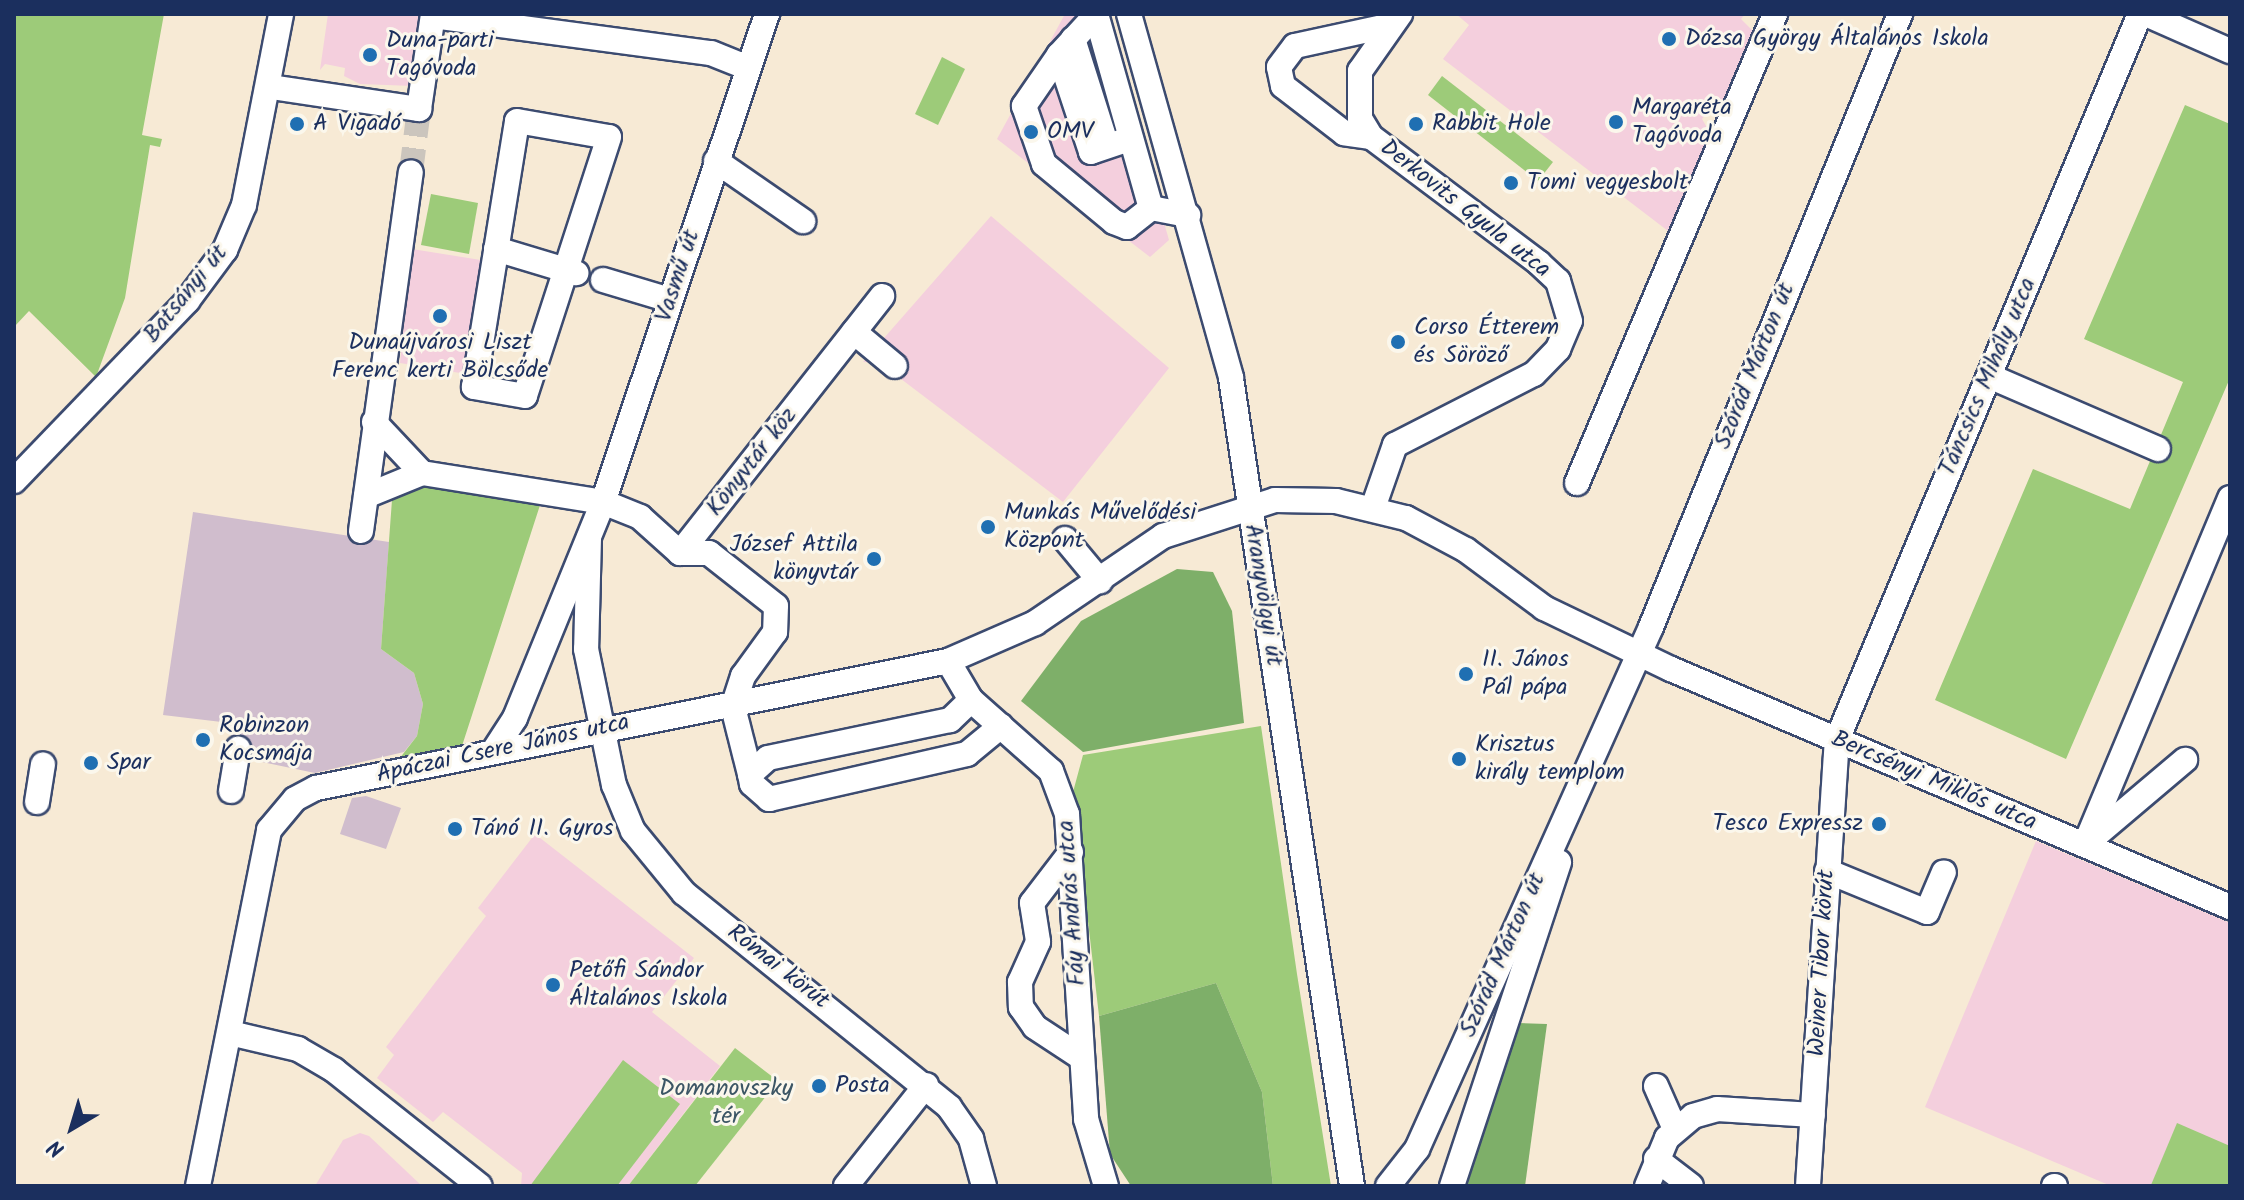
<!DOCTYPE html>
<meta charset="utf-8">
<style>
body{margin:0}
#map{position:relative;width:2244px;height:1200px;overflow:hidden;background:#f7ead5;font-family:Kalam,sans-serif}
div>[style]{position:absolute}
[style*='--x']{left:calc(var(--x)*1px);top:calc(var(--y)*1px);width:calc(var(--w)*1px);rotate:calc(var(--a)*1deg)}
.built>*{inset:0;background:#f4cfdd}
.industrial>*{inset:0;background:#d0bdcd}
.green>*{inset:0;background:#9dcb79}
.forest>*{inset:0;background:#7eaf69}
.minor-tunnel>*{height:24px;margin-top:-12px;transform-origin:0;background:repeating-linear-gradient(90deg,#cbc5bd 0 24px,transparent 0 36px)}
.roads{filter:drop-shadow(2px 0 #3c4b70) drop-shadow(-2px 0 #3c4b70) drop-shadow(0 2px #3c4b70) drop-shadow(0 -2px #3c4b70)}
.minor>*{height:24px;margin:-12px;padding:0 12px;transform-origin:12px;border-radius:12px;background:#fff}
.dots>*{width:22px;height:22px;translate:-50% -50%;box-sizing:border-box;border:4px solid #fbf7ec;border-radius:50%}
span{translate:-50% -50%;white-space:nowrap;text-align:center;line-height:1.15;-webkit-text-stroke:6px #fbf7ec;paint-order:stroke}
.poi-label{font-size:24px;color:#1b2f5e}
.left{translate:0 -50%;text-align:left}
.right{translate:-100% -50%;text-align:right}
.street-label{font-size:24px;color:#1b2f5e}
.park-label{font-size:24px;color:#3c5665}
.frame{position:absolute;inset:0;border:16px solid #1b2f5e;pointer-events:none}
.north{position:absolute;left:32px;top:1088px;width:80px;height:80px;-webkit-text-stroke:6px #fbf7ec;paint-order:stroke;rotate:218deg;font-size:22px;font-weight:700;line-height:32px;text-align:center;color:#1b2f5e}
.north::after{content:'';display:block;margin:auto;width:28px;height:36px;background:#1b2f5e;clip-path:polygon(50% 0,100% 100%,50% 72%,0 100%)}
</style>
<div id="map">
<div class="built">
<i style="clip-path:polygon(328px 14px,425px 14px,413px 86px,360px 84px,344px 76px,345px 68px,325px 64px,320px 70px)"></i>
<i style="clip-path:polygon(1065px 14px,1104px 14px,1169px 240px,1150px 257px,997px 139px)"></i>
<i style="clip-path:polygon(1456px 14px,1745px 14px,1741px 19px,1756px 34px,1728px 105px,1712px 106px,1702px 119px,1713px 138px,1672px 234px,1443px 59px,1469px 25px)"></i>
<i style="clip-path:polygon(991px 216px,1169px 368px,1063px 502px,880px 363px,863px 362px)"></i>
<i style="clip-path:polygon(412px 249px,487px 261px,472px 375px,400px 363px)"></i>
<i style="clip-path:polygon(535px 834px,694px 958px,652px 1012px,720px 1066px,628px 1186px,521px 1186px,522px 1173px,443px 1112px,433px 1122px,377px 1078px,394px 1055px,386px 1047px,486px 916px,478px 908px)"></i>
<i style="clip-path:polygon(2036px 841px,2230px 923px,2230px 1186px,2111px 1186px,1925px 1107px)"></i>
<i style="clip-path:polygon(360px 1133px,369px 1136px,422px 1186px,315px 1186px,343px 1140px)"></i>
</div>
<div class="industrial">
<i style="clip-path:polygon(193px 512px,389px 542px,381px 649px,414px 673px,423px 704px,417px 736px,404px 752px,315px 773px,233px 756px,230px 723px,163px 715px)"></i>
<i style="clip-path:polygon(366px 796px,401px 808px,386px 849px,340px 834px,352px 798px)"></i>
</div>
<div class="green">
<i style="clip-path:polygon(14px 14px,164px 14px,142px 135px,162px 139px,160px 147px,150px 145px,125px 298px,96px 377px,29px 311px,14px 327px)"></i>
<i style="clip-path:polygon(942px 57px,965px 69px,938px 125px,915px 114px)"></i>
<i style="clip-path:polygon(1442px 76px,1553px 162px,1538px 181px,1428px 95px)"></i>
<i style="clip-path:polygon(2185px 105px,2230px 124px,2230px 378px,2066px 759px,1935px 700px,2033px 469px,2130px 509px,2183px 382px,2084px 339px)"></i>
<i style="clip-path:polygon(431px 194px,478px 203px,469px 254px,421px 245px)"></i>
<i style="clip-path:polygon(433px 483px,542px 499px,461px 749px,396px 763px,417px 736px,423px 704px,414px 673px,381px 649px,392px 500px)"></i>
<i style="clip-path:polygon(1261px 726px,1297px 974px,1331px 1186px,1273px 1186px,1262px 1092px,1216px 983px,1099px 1016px,1073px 792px,1083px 755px)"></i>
<i style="clip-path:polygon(735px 1048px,778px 1081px,695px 1186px,628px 1186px)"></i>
<i style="clip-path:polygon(623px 1060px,680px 1104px,617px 1186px,530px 1186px)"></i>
<i style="clip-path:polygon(2177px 1123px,2230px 1146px,2230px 1186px,2151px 1185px)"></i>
</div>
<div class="forest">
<i style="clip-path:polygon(1177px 569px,1213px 572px,1232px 611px,1244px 723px,1083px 752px,1021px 701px,1081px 621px)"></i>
<i style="clip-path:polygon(1216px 983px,1262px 1092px,1273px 1186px,1131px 1186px,1110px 1154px,1099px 1016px)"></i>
<i style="clip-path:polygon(1518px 1023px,1547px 1024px,1525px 1186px,1467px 1186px)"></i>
</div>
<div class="minor-tunnel">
<i style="--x:411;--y:172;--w:64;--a:-82.8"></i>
</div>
<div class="roads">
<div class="minor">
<i style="--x:1096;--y:14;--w:202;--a:74.2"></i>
<i style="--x:1151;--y:208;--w:38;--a:11"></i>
<i style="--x:1129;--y:14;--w:378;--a:74.3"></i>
<i style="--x:1231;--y:378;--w:817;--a:81.48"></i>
<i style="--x:2146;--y:14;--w:92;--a:23.8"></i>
<i style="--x:433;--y:16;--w:280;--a:7.6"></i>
<i style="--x:711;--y:53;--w:40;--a:22"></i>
<i style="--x:1092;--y:19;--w:49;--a:132.5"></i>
<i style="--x:1059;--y:55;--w:102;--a:71.7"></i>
<i style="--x:1091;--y:152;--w:40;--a:-18.9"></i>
<i style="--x:1073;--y:39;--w:112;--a:72.4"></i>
<i style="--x:1059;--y:55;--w:62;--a:124.5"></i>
<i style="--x:1024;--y:106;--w:61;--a:71"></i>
<i style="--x:1044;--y:164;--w:91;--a:39.6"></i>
<i style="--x:1114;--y:222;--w:14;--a:21"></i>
<i style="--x:1127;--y:227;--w:31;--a:-38"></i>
<i style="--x:271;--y:87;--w:150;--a:8.5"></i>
<i style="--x:419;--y:109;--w:96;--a:-81.6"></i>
<i style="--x:517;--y:121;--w:93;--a:9.9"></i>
<i style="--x:609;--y:137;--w:272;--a:108"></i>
<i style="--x:525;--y:396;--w:52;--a:-170"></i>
<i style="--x:474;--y:387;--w:269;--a:-80.8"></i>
<i style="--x:1371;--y:137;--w:27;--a:-172"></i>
<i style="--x:1344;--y:133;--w:77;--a:-142.4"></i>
<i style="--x:1283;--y:86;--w:19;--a:-102"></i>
<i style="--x:1279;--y:67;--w:26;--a:-53"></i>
<i style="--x:1295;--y:46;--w:98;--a:-12.3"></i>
<i style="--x:716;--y:161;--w:106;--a:34.6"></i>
<i style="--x:496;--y:249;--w:84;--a:16.7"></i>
<i style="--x:603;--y:280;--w:70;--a:16.6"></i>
<i style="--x:854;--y:332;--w:53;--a:39.7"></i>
<i style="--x:1989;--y:376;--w:184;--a:23.4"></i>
<i style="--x:422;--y:473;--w:183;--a:9.1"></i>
<i style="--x:603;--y:502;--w:40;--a:22"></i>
<i style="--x:640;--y:517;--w:54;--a:42"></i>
<i style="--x:680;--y:553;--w:327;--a:-51.8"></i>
<i style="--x:14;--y:481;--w:250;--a:-46.1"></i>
<i style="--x:187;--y:301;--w:64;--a:-53.3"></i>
<i style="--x:225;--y:250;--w:49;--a:-67.1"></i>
<i style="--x:244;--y:205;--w:195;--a:-79"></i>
<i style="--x:1577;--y:483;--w:509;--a:-67.11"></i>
<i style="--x:366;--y:496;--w:61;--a:-22.3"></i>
<i style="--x:422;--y:473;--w:70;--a:-133.3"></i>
<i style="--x:1373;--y:508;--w:67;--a:-70.8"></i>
<i style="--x:1395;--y:445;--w:156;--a:-27.1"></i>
<i style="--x:1534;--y:374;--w:35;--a:-46"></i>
<i style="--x:1558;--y:349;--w:30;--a:-67"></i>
<i style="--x:1570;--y:321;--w:42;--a:-106.7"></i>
<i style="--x:1558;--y:281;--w:26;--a:-137"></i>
<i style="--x:1539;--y:263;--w:210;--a:-143.1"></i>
<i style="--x:1371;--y:137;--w:21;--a:-121"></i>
<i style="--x:1360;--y:119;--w:48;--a:-90"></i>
<i style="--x:1360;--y:71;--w:70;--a:-54.9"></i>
<i style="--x:361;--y:531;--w:362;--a:-82.1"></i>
<i style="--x:589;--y:538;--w:111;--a:91.5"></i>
<i style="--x:586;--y:649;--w:139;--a:78.4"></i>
<i style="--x:614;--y:785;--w:50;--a:67.6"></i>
<i style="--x:633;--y:831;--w:80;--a:50.6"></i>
<i style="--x:684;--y:893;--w:341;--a:38.9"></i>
<i style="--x:949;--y:1107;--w:39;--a:55"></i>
<i style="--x:971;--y:1139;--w:49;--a:74.5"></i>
<i style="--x:1065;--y:539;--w:55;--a:50.2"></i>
<i style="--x:680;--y:553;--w:29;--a:0"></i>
<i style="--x:709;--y:553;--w:85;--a:38.3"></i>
<i style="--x:776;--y:606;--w:26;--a:92"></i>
<i style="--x:775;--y:632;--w:54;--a:126"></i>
<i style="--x:743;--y:676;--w:33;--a:108"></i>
<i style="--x:733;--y:707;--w:69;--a:75.8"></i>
<i style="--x:948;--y:661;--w:45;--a:59.5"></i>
<i style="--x:971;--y:700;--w:107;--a:41.6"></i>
<i style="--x:1051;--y:771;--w:46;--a:69.6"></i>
<i style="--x:1067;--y:814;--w:306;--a:86.4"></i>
<i style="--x:1086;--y:1119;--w:70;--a:73.4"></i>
<i style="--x:971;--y:700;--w:29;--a:136"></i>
<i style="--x:950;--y:720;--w:186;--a:168.2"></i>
<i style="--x:768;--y:758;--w:24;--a:138"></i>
<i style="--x:750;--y:774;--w:10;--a:79"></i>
<i style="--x:752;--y:784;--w:23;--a:41"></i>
<i style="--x:769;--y:799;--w:203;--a:-12.8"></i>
<i style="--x:967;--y:754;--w:44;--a:-39.5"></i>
<i style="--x:493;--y:752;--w:40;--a:-57.1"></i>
<i style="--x:515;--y:718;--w:233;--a:-67.8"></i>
<i style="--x:603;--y:502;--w:515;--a:-71.42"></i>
<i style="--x:231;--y:791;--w:43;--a:-80.5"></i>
<i style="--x:37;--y:802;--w:38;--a:-81"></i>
<i style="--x:2089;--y:841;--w:126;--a:-40.2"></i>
<i style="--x:2085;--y:845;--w:376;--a:-67.3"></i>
<i style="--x:1071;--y:852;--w:64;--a:127.4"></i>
<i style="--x:1032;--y:903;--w:39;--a:81"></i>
<i style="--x:1038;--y:942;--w:44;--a:114.2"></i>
<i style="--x:1020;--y:982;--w:25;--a:88"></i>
<i style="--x:1021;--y:1007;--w:24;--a:55"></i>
<i style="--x:1035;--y:1027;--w:56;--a:33.4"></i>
<i style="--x:1827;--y:871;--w:108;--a:22.3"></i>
<i style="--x:1927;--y:912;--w:43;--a:-67"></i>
<i style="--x:230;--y:1033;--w:70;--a:13.2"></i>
<i style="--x:298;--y:1049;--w:42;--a:30.3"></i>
<i style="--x:334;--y:1070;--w:186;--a:38.5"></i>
<i style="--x:1656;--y:1086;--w:47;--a:66.2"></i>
<i style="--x:1656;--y:1159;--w:44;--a:37.6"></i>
<i style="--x:198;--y:1186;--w:363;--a:-78.7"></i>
<i style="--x:269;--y:830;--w:40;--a:-50"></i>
<i style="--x:295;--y:799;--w:24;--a:-28"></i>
<i style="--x:316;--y:788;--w:645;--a:-11.36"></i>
<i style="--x:948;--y:661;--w:95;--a:-23.6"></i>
<i style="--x:1035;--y:623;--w:155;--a:-34.2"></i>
<i style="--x:1163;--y:536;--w:118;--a:-17.8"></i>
<i style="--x:1275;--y:500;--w:61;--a:0.9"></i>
<i style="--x:1336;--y:501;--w:72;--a:13.7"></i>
<i style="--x:1406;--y:518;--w:68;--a:28.1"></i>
<i style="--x:1466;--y:550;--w:97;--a:36.6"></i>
<i style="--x:1544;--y:608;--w:141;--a:25.7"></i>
<i style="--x:1671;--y:669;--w:608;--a:23.06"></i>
<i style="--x:846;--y:1186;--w:129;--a:-51.6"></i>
<i style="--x:1388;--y:1186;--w:47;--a:-51.9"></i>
<i style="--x:1417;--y:1149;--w:572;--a:-65.85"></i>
<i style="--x:1651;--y:627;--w:662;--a:-67.89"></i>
<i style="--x:1452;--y:1186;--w:341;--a:-71.7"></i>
<i style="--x:1647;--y:1186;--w:52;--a:-67.4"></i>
<i style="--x:1667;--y:1138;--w:34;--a:-40"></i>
<i style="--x:1693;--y:1116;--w:25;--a:-16"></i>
<i style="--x:1717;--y:1109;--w:96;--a:3.6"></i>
<i style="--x:1808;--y:1186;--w:447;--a:-86.3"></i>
<i style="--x:1837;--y:740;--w:787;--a:-67.35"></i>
<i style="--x:2054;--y:1186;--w:1;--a:0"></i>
</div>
</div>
<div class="dots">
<i style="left:1669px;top:39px;background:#1f6fb2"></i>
<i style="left:370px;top:55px;background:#1f6fb2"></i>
<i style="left:1616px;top:122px;background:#1f6fb2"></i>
<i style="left:297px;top:124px;background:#1f6fb2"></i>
<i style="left:1416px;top:124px;background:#1f6fb2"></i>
<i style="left:1031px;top:132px;background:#1f6fb2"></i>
<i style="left:1511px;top:183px;background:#1f6fb2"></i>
<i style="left:440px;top:316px;background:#1f6fb2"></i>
<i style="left:1398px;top:342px;background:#1f6fb2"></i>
<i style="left:988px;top:527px;background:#1f6fb2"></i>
<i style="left:874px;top:559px;background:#1f6fb2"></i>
<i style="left:1466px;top:674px;background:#1f6fb2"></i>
<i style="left:203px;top:740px;background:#1f6fb2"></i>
<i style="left:1459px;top:759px;background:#1f6fb2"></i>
<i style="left:91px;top:763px;background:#1f6fb2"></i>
<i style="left:1879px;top:824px;background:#1f6fb2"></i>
<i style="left:455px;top:829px;background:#1f6fb2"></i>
<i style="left:553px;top:985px;background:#1f6fb2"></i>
<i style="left:819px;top:1086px;background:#1f6fb2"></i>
</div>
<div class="poi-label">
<span class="left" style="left:1685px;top:39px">Dózsa György Általános Iskola</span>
<span class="left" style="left:386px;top:55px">Duna-parti<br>Tagóvoda</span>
<span class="left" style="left:1632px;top:122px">Margaréta<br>Tagóvoda</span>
<span class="left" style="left:313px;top:124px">A Vigadó</span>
<span class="left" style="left:1432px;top:124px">Rabbit Hole</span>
<span class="left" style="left:1047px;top:132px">OMV</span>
<span class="left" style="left:1527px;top:183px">Tomi vegyesbolt</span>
<span class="left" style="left:1414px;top:342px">Corso Étterem<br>és Söröző</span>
<span style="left:440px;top:357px">Dunaújvárosi Liszt<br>Ferenc kerti Bölcsőde</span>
<span class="left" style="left:1004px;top:527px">Munkás Művelődési<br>Központ</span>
<span class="right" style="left:858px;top:559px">József Attila<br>könyvtár</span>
<span class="left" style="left:1482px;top:674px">II. János<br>Pál pápa</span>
<span class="left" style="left:219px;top:740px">Robinzon<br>Kocsmája</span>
<span class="left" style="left:1475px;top:759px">Krisztus<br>király templom</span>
<span class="left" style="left:107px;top:763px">Spar</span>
<span class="right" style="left:1863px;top:824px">Tesco Expressz</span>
<span class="left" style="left:471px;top:829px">Tánó II. Gyros</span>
<span class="left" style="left:569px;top:985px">Petőfi Sándor<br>Általános Iskola</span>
<span class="left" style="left:835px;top:1086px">Posta</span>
</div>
<div class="street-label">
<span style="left:1465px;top:209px;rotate:38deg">Derkovits Gyula utca</span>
<span style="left:678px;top:276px;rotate:-72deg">Vasmű út</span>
<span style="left:186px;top:294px;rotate:-51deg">Batsányi út</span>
<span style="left:1755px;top:366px;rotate:-68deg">Szórád Márton út</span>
<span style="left:1988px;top:377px;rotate:-67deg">Táncsics Mihály utca</span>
<span style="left:752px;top:462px;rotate:-52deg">Könyvtár köz</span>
<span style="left:1263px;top:595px;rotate:81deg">Aranyvölgyi út</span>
<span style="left:503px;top:749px;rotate:-12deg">Apáczai Csere János utca</span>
<span style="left:1934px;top:781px;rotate:23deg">Bercsényi Miklós utca</span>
<span style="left:1072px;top:903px;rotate:-94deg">Fáy András utca</span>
<span style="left:1503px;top:955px;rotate:-66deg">Szórád Márton út</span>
<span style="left:1822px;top:963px;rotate:-87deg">Weiner Tibor körút</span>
<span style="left:778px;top:967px;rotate:38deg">Római körút</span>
</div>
<div class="park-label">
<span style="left:726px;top:1103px">Domanovszky<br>tér</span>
</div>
<div class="frame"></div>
<div class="north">N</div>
</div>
